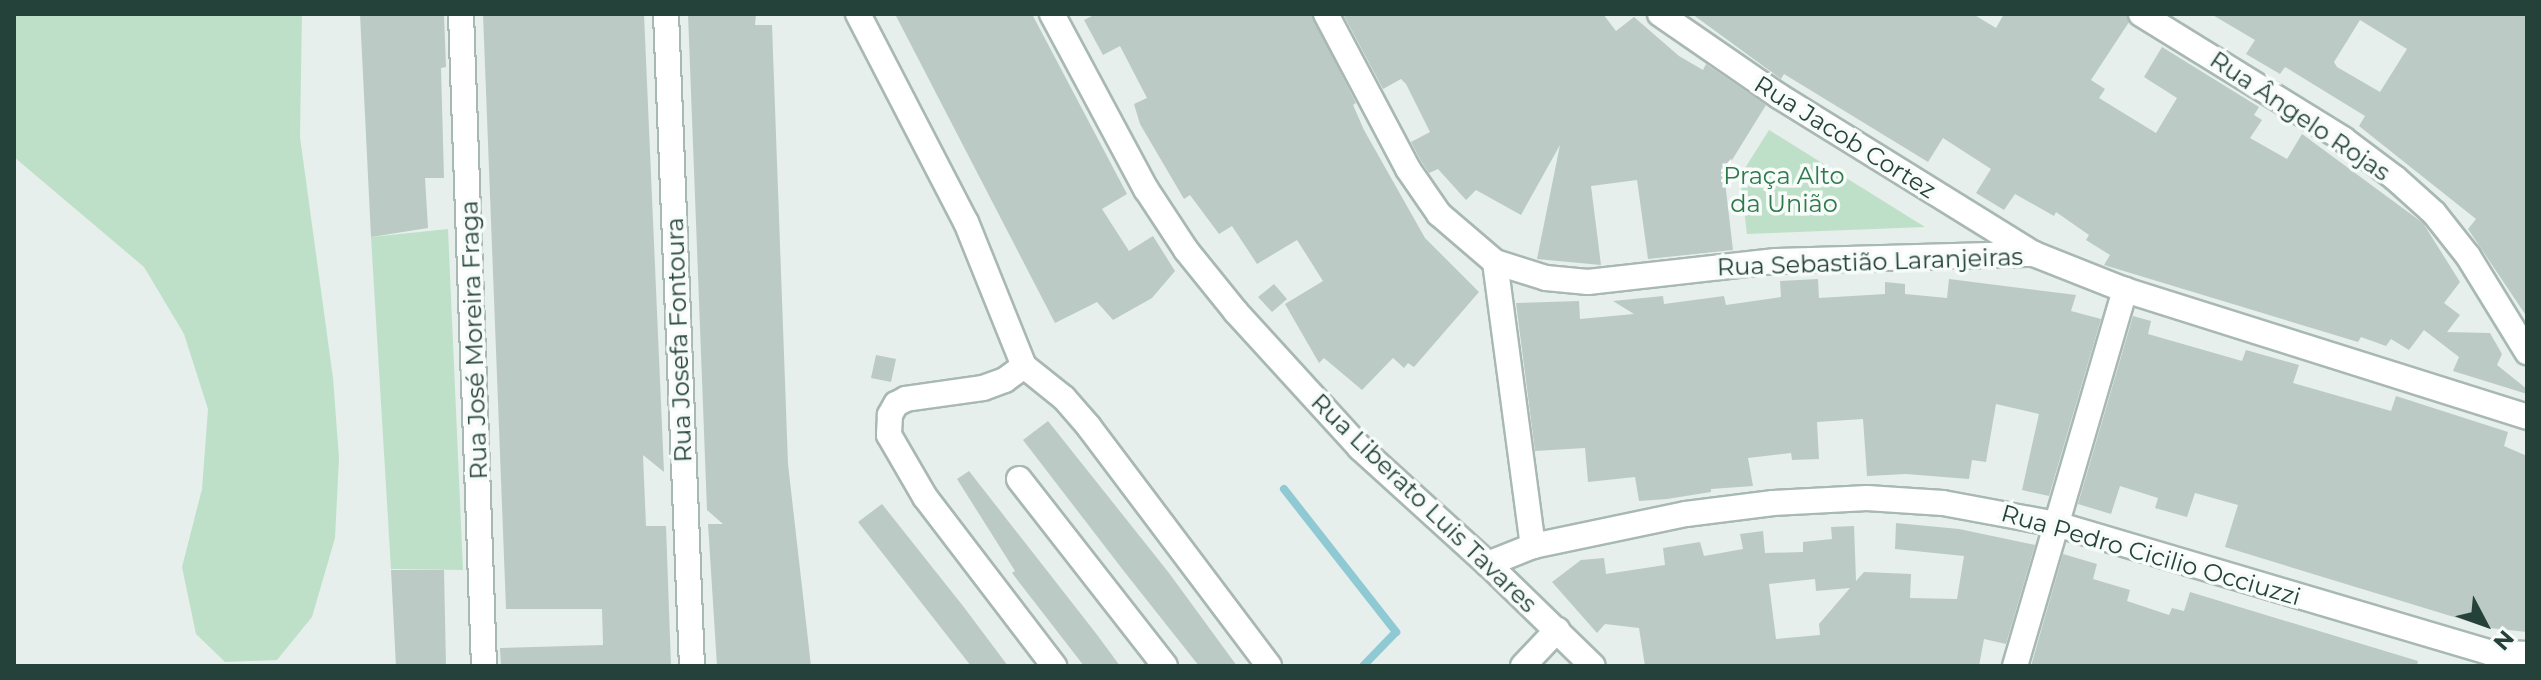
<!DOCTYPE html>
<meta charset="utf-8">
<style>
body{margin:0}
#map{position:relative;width:2541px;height:680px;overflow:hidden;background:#e6efeb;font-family:Montserrat,sans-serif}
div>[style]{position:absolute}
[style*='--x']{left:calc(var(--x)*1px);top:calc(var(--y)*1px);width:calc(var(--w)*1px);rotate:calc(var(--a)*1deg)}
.green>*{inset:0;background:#bfe0c8}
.stream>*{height:8px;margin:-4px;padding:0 4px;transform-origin:4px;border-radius:4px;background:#8ec9d4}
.building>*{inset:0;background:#bbcac4}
.roads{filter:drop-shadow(2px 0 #a8b8b2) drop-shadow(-2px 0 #a8b8b2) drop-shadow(0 2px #a8b8b2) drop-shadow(0 -2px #a8b8b2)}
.minor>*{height:24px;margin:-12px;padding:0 12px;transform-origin:12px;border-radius:12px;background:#fff}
span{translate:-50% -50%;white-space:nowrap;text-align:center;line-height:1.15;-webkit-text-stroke:7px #f7fbf9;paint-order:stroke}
.street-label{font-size:24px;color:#24423a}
.park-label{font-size:24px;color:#2d7a4b}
.frame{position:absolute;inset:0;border:16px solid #24423a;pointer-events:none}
.north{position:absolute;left:2445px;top:584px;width:80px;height:80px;-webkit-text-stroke:6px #f7fbf9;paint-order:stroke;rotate:131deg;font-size:22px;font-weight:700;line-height:32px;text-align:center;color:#24423a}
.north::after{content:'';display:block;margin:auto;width:28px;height:36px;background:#24423a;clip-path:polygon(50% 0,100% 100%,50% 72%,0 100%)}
</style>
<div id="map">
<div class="green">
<i style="clip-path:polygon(14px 14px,302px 14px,300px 137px,333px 378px,339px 458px,335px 538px,312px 617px,277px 660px,225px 662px,196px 634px,182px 567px,202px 489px,208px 409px,184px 334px,144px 267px,14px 157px)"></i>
<i style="clip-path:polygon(1769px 130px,1925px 227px,1747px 234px,1740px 176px)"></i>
<i style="clip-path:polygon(448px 229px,463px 570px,391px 569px,371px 237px)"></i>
</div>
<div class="stream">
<i style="--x:1284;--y:489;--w:182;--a:51.9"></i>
<i style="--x:1396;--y:632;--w:47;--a:134.1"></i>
</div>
<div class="building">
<i style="clip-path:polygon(360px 14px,444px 14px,446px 67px,441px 68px,444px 178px,425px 178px,428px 228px,371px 237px)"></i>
<i style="clip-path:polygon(483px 14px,644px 14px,664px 472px,643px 455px,646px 526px,666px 526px,671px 666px,501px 666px,500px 648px,603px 645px,602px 609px,506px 609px)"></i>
<i style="clip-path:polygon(688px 14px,756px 14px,755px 25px,772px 25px,788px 464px,811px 666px,717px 666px,708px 524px,723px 524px,707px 510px)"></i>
<i style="clip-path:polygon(895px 14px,1032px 14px,1127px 194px,1102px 209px,1129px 251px,1153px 236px,1175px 271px,1152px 298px,1113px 320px,1097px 302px,1055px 323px)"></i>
<i style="clip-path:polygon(1096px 14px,1311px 14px,1356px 103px,1353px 105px,1364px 130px,1425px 238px,1479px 292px,1414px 367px,1408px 363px,1404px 368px,1393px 358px,1362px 390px,1324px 358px,1319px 363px,1285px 304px,1323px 281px,1297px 240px,1257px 264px,1232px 226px,1219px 234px,1190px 195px,1184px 199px,1140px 124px,1134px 104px,1147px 98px,1120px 46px,1103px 55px,1084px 20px)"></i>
<i style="clip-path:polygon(1343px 14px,1603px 14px,1616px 31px,1634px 17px,1679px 56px,1703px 70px,1706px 64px,1766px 105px,1724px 173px,1733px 250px,1648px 259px,1637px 180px,1591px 186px,1601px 265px,1537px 259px,1560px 145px,1521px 215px,1476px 190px,1466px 200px,1438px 169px,1429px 173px,1421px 161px,1411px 142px,1430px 132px,1406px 84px,1401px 79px,1383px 89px)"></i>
<i style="clip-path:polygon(1692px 14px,1973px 14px,1996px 28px,2004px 14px,2126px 14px,2129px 22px,2091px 80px,2105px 89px,2099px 98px,2156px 133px,2177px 98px,2144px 77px,2162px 47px,2259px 107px,2254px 115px,2262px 120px,2250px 138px,2287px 159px,2302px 134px,2423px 223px,2460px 282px,2444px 303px,2460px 315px,2447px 332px,2490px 333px,2502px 354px,2497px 365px,2527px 389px,2527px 394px,2453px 371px,2459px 357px,2424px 330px,2409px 350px,2391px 339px,2386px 346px,2361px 337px,2358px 342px,2104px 265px,2110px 255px,2086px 240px,2089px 235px,2056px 212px,2054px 216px,2015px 194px,2004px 210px,1976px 193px,1991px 169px,1943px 138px,1928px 162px,1784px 74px,1781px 79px)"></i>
<i style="clip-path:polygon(evenodd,2211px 14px,2527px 14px,2527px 317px,2468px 229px,2476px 219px,2359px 126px,2365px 116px,2285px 67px,2280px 74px,2246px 54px,2255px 40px,2211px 14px,2360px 20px,2407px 49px,2380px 92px,2337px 67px,2334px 62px,2360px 20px)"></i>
<i style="clip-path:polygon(1818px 279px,1819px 298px,1885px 294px,1885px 282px,1905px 284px,1905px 294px,1947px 298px,1949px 279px,2076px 295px,2071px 311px,2101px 319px,2049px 496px,2022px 490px,2039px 414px,1996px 404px,1986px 462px,1972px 460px,1969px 479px,1906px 474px,1867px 476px,1863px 419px,1817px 422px,1819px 459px,1792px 460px,1791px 453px,1748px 458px,1753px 486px,1711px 489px,1711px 492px,1667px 499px,1639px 501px,1635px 477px,1588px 482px,1585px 448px,1535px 451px,1516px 303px,1579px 301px,1580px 319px,1634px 314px,1613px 301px,1663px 296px,1664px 304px,1724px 296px,1726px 305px,1781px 297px,1780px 281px)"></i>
<i style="clip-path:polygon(1274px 284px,1287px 299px,1272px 312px,1258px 297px)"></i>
<i style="clip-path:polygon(2133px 316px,2151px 321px,2148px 334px,2242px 361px,2246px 350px,2299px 365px,2293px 383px,2391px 411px,2396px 396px,2508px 432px,2504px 446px,2527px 456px,2527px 632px,2490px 628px,2225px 547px,2238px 505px,2195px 493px,2187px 517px,2155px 508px,2158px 498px,2120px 486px,2111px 514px,2078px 504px)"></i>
<i style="clip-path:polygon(876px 355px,896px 359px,891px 382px,871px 378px)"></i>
<i style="clip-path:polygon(1048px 421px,1169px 573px,1237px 666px,1199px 666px,1123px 570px,1023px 440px)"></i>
<i style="clip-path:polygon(969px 471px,1098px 636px,1120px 666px,1084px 666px,1012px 573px,1015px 571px,957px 479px)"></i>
<i style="clip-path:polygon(882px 504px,963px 606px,1008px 666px,971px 666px,858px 522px)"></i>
<i style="clip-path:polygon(evenodd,1896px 523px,1959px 529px,2035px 545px,2006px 644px,1984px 639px,1979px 666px,1645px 666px,1639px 628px,1605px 624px,1597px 633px,1552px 582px,1581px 560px,1604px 558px,1606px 574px,1665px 565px,1663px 548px,1700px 542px,1704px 556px,1743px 549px,1740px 534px,1763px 531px,1765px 553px,1803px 552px,1803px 542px,1832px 539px,1831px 527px,1854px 526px,1856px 581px,1864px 572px,1911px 574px,1910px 598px,1957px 599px,1964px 556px,1895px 549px,1896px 523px,1815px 579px,1816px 591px,1850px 588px,1819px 624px,1820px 635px,1776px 639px,1769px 584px,1815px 579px)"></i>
<i style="clip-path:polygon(2063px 554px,2097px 564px,2093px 579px,2130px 590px,2127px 601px,2169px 615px,2172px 608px,2184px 611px,2190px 592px,2418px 661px,2417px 666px,2031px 666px)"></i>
<i style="clip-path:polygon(391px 570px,444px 570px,446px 666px,396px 666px)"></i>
</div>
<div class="roads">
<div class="minor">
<i style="--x:461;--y:14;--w:652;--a:87.98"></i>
<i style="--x:666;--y:14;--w:653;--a:87.72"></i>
<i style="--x:858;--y:14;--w:234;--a:62.6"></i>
<i style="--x:966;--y:222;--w:155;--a:68.1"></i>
<i style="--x:1024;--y:366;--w:51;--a:38.7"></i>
<i style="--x:1064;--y:398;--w:38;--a:49"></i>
<i style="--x:1089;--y:427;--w:299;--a:53"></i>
<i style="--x:1052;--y:14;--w:199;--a:61.8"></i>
<i style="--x:1146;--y:189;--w:73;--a:56.7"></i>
<i style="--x:1186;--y:250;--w:80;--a:51.1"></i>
<i style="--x:1236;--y:312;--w:184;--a:47.6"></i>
<i style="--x:1360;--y:448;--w:173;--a:42.2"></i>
<i style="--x:1488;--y:564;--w:146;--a:44.2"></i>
<i style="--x:1326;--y:14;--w:175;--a:62.1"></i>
<i style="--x:1408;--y:169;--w:55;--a:55.4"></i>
<i style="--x:1439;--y:214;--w:74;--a:40.6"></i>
<i style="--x:1495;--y:262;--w:53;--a:17.4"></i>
<i style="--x:1546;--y:278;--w:42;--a:5.4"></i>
<i style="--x:1588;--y:282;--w:189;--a:-6.4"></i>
<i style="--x:1776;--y:261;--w:258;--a:-1.6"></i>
<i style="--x:2034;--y:254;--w:98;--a:21.6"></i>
<i style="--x:2125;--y:290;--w:422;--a:17.5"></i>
<i style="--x:1660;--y:14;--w:145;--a:34.6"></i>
<i style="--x:1779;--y:96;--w:300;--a:31.8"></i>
<i style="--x:2141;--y:14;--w:238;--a:31.7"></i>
<i style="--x:2343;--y:139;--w:65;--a:36.9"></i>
<i style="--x:2395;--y:178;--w:52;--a:41.9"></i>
<i style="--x:2434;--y:213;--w:55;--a:51.7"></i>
<i style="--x:2468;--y:256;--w:113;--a:58.4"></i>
<i style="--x:1495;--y:262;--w:287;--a:82.4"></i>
<i style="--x:1024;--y:366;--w:24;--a:144"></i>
<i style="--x:1005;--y:380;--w:23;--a:160"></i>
<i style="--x:983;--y:388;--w:78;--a:171.9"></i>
<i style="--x:906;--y:399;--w:11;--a:153"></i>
<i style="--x:896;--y:404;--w:13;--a:119"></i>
<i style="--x:890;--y:415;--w:20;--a:93"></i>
<i style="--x:889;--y:435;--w:72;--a:59.9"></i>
<i style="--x:925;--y:497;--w:213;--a:52.6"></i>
<i style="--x:1019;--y:479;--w:237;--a:52"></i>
<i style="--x:1488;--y:564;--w:48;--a:-21.8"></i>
<i style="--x:1533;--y:546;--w:156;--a:-11.8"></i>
<i style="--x:1686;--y:514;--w:88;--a:-7.2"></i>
<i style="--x:1773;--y:503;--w:94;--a:-3"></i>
<i style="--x:1867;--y:498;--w:76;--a:3.8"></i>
<i style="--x:1943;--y:503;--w:115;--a:10.5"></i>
<i style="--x:2056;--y:524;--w:451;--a:16.5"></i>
<i style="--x:2488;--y:652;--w:39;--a:3"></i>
<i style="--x:1523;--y:666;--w:50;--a:-46.6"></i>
<i style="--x:2015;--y:666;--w:392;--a:-73.7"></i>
</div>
</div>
<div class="street-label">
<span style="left:2300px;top:116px;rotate:34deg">Rua Ângelo Rojas</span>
<span style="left:1845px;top:137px;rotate:32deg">Rua Jacob Cortez</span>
<span style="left:1870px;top:262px;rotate:-2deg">Rua Sebastião Laranjeiras</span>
<span style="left:474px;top:340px;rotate:-92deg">Rua José Moreira Fraga</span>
<span style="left:679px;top:340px;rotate:-92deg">Rua Josefa Fontoura</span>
<span style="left:1424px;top:503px;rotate:44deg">Rua Liberato Luis Tavares</span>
<span style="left:2151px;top:555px;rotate:16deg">Rua Pedro Cicilio Occiuzzi</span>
</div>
<div class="park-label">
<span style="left:1784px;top:190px">Praça Alto<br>da União</span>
</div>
<div class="frame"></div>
<div class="north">N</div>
</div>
